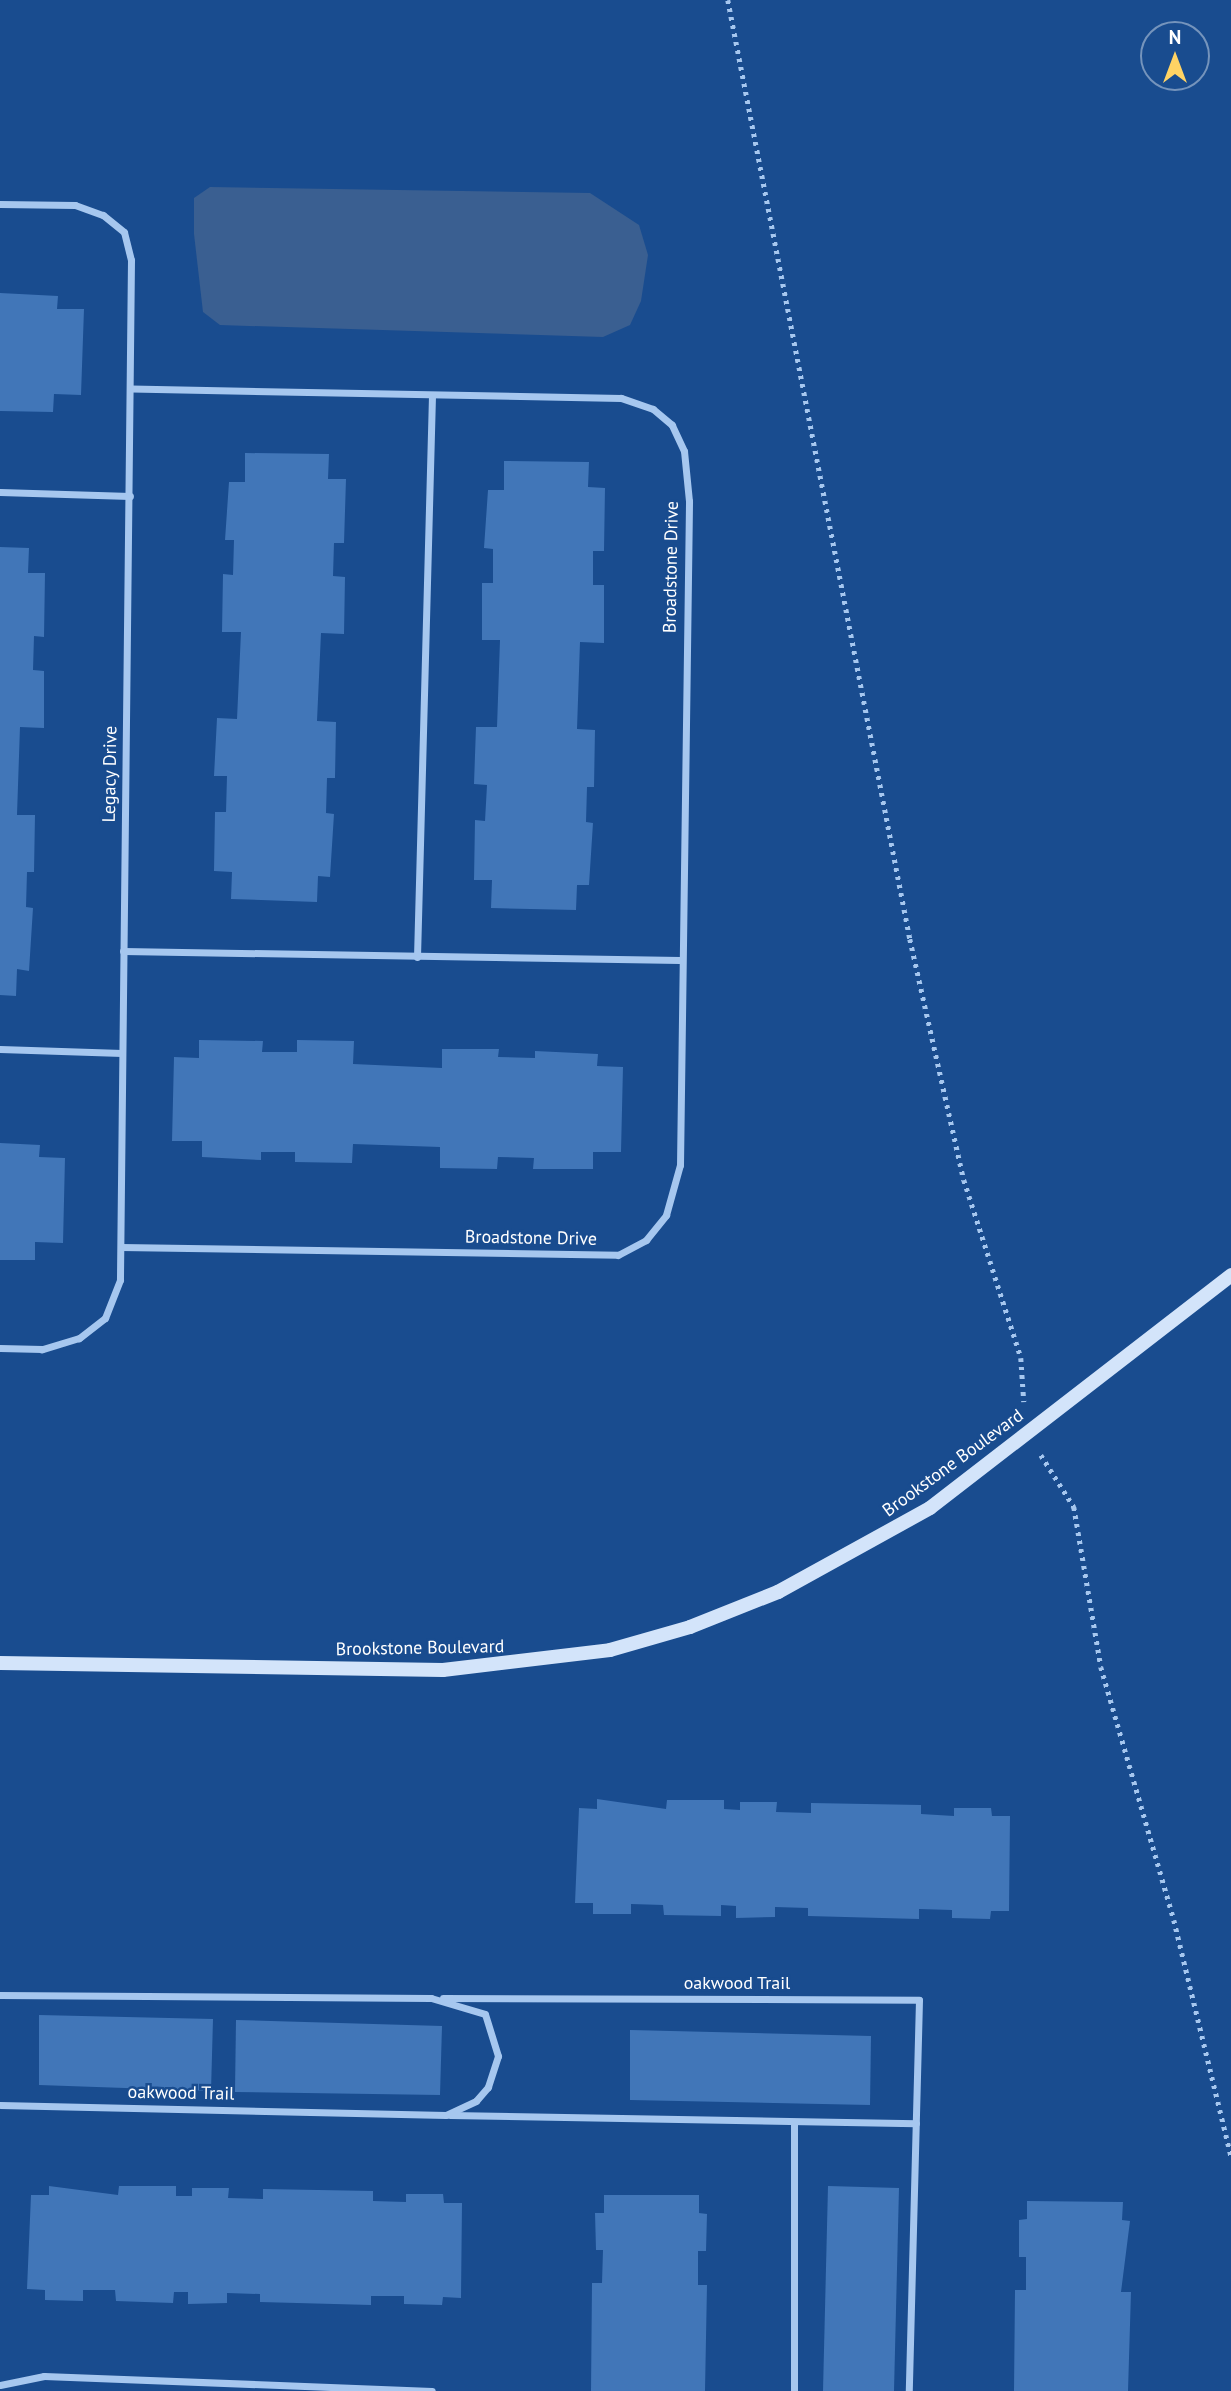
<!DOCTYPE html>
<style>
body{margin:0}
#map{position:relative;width:1231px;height:2391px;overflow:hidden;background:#194c8f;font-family:"PT Sans",sans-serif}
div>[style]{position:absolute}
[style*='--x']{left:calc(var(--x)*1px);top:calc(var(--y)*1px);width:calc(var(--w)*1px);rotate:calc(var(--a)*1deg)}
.water>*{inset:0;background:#3a5f91}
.building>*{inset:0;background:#4176b8}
.path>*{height:4.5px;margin-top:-2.25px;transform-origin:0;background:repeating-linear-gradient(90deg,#a6c7ef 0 3.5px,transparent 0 8.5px)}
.street>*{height:7px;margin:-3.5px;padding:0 3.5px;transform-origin:3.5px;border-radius:3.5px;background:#a6c7ef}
.secondary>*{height:14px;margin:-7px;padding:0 7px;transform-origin:7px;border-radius:7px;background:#d3e4fa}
span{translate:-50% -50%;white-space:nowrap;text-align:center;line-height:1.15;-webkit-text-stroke:5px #194c8f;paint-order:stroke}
.street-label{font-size:18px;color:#fff}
.north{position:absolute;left:1140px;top:21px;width:70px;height:70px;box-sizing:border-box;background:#194c8f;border:2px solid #7594bc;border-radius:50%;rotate:0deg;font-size:19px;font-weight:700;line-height:28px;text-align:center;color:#fff}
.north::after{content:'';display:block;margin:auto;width:24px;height:32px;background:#ffd364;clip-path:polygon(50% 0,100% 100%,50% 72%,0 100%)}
</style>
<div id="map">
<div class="water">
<i style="clip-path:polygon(210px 187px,590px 193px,639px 225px,648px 255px,641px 301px,630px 325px,603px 337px,220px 325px,203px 312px,194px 234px,194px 198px)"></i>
</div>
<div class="building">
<i style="clip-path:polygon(0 293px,58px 296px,57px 309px,84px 309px,81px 395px,54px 394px,53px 412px,0 411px)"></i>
<i style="clip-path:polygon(245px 453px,329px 454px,328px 479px,346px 479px,344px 543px,334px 543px,333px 576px,345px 577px,344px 634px,321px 633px,317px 721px,336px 722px,335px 778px,327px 778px,326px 813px,334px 814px,330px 877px,318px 876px,317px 902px,231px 899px,232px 872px,214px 871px,215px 812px,226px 812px,227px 776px,214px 776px,217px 718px,237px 719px,241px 632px,222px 632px,223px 574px,233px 575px,234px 540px,225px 540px,229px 482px,245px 482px)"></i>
<i style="clip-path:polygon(504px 461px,589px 462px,588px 487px,605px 488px,604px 551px,593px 551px,593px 585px,604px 585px,604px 643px,580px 642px,577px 729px,595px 730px,594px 787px,587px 787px,586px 822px,593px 823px,589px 885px,577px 885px,576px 910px,491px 908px,492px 880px,474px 880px,475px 820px,485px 821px,487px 785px,474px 784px,476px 727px,497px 727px,500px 640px,482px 640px,482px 583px,493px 583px,493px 549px,484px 548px,488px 490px,504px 490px)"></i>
<i style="clip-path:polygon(0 547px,29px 548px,28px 573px,45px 573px,44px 637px,34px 636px,33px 670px,44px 671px,44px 728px,20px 727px,17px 815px,35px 815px,34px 872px,27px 872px,26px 907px,33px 908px,29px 971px,17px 969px,16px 996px,0 995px)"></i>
<i style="clip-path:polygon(199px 1040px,263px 1041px,262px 1052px,297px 1052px,297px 1040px,354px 1041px,353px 1064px,442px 1068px,442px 1049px,499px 1049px,498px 1057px,535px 1058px,535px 1051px,598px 1054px,597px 1066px,623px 1067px,621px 1152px,593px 1152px,593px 1169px,533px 1169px,534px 1158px,498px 1157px,497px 1169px,440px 1168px,440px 1147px,353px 1144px,352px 1163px,295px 1162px,295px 1152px,261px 1152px,261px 1160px,202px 1157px,202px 1141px,172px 1141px,174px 1057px,199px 1058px)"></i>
<i style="clip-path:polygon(0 1143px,40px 1145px,39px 1157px,65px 1158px,63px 1243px,35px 1242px,35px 1260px,0 1260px)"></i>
<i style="clip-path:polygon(597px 1799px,666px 1809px,667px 1800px,724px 1800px,724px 1809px,740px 1810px,740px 1802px,777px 1802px,776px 1812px,811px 1813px,811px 1803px,921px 1805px,921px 1814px,954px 1816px,954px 1808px,991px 1808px,992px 1816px,1010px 1816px,1009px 1911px,991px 1911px,990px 1919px,952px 1918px,952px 1910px,919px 1909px,919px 1919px,808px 1916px,808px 1908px,775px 1907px,775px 1917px,736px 1918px,736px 1906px,721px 1905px,721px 1916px,664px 1915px,663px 1905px,631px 1904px,631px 1914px,593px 1914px,593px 1903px,575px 1903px,579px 1808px,597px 1809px)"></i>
<i style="clip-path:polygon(39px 2015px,213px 2019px,211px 2091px,39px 2085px)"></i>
<i style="clip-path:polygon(236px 2020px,442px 2026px,440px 2095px,235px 2092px)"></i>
<i style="clip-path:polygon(630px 2030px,871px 2036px,870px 2105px,630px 2100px)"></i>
<i style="clip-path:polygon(49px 2186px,118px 2195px,119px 2186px,176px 2186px,176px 2196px,192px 2196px,192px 2188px,229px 2188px,228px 2198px,263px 2199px,263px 2189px,373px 2191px,373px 2201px,406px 2202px,406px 2194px,443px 2194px,444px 2203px,462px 2203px,461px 2298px,443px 2297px,442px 2305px,404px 2304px,404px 2296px,371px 2296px,371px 2305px,260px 2302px,260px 2294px,227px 2293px,227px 2303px,188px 2304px,188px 2292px,174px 2292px,173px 2303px,116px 2301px,115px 2290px,83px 2290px,83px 2301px,45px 2300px,45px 2290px,27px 2289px,31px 2195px,49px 2195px)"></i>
<i style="clip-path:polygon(828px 2186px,899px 2188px,894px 2391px,823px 2391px)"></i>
<i style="clip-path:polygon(604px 2195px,699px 2195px,699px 2213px,707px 2214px,706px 2251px,698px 2251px,698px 2285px,707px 2285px,705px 2391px,591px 2391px,592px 2283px,602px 2283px,603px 2250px,596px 2250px,595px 2213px,604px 2213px)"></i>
<i style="clip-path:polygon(1027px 2201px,1123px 2202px,1122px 2220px,1130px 2221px,1121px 2292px,1131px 2292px,1128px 2391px,1014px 2391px,1015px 2290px,1026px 2290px,1026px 2257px,1019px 2257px,1019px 2220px,1027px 2219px)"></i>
</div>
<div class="path">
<i style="--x:728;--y:0;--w:956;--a:79.03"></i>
<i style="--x:910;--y:939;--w:247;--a:77.4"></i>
<i style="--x:964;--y:1180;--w:187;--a:72.2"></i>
<i style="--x:1021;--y:1358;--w:44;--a:86.1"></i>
<i style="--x:1041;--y:1455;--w:62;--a:57.6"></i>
<i style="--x:1074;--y:1507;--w:162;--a:80.4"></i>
<i style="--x:1101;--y:1667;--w:263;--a:73.9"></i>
<i style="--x:1174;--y:1920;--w:243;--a:76.4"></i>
</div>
<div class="street">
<i style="--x:0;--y:204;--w:75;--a:0.8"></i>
<i style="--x:75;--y:205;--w:30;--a:20"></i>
<i style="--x:103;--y:215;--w:27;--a:39"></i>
<i style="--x:124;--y:232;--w:29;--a:76"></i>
<i style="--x:131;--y:260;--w:1020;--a:90.62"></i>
<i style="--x:120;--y:1280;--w:41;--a:111.5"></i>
<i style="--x:105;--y:1318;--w:33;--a:142"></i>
<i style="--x:79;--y:1338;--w:39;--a:163"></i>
<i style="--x:42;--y:1349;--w:42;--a:-178.6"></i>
<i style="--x:0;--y:492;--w:130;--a:1.8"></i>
<i style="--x:123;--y:951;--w:557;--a:0.93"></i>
<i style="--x:417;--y:957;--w:562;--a:-88.47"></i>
<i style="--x:0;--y:1049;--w:122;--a:1.9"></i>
<i style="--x:121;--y:1247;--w:497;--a:0.9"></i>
<i style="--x:618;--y:1255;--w:32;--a:-28"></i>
<i style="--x:646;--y:1240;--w:32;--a:-51"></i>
<i style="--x:666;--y:1215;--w:52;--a:-74.4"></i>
<i style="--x:680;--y:1165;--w:664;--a:-89.22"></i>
<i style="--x:689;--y:501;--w:50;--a:-95.7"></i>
<i style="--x:684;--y:451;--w:29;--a:-115"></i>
<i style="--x:672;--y:425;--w:25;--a:-140"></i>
<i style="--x:653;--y:409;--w:34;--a:-161"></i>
<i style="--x:621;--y:398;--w:490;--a:-178.9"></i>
<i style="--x:0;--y:1995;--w:431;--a:0.4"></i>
<i style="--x:431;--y:1998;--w:56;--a:16.5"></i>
<i style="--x:485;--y:2014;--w:44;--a:72.8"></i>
<i style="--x:498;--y:2056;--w:33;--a:108"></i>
<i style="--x:488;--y:2087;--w:18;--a:131"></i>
<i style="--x:476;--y:2101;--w:33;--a:155"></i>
<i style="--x:446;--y:2115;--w:446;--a:-178.7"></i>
<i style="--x:443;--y:1998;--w:476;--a:0.2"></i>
<i style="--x:919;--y:2000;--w:391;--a:91.5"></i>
<i style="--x:450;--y:2115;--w:466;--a:1"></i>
<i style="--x:0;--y:2385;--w:45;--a:-11.6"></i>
<i style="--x:44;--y:2376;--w:388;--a:2.2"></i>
<i style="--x:794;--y:2391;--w:269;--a:-90"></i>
</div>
<div class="secondary">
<i style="--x:0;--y:1663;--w:443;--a:0.9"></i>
<i style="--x:443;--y:1670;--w:168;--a:-6.8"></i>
<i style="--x:610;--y:1650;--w:83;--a:-16"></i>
<i style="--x:690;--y:1627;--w:95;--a:-21.7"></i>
<i style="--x:778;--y:1592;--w:174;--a:-28.9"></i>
<i style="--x:930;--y:1508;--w:381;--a:-37.7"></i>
</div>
<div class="street-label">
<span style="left:671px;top:567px;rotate:-89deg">Broadstone Drive</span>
<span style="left:110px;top:774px;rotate:-89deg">Legacy Drive</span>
<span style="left:531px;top:1238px;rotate:1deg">Broadstone Drive</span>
<span style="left:953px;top:1463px;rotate:-36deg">Brookstone Boulevard</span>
<span style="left:420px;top:1648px;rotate:-1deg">Brookstone Boulevard</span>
<span style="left:737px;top:1983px">oakwood Trail</span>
<span style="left:181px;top:2093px;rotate:1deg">oakwood Trail</span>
</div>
<div class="north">N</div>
</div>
